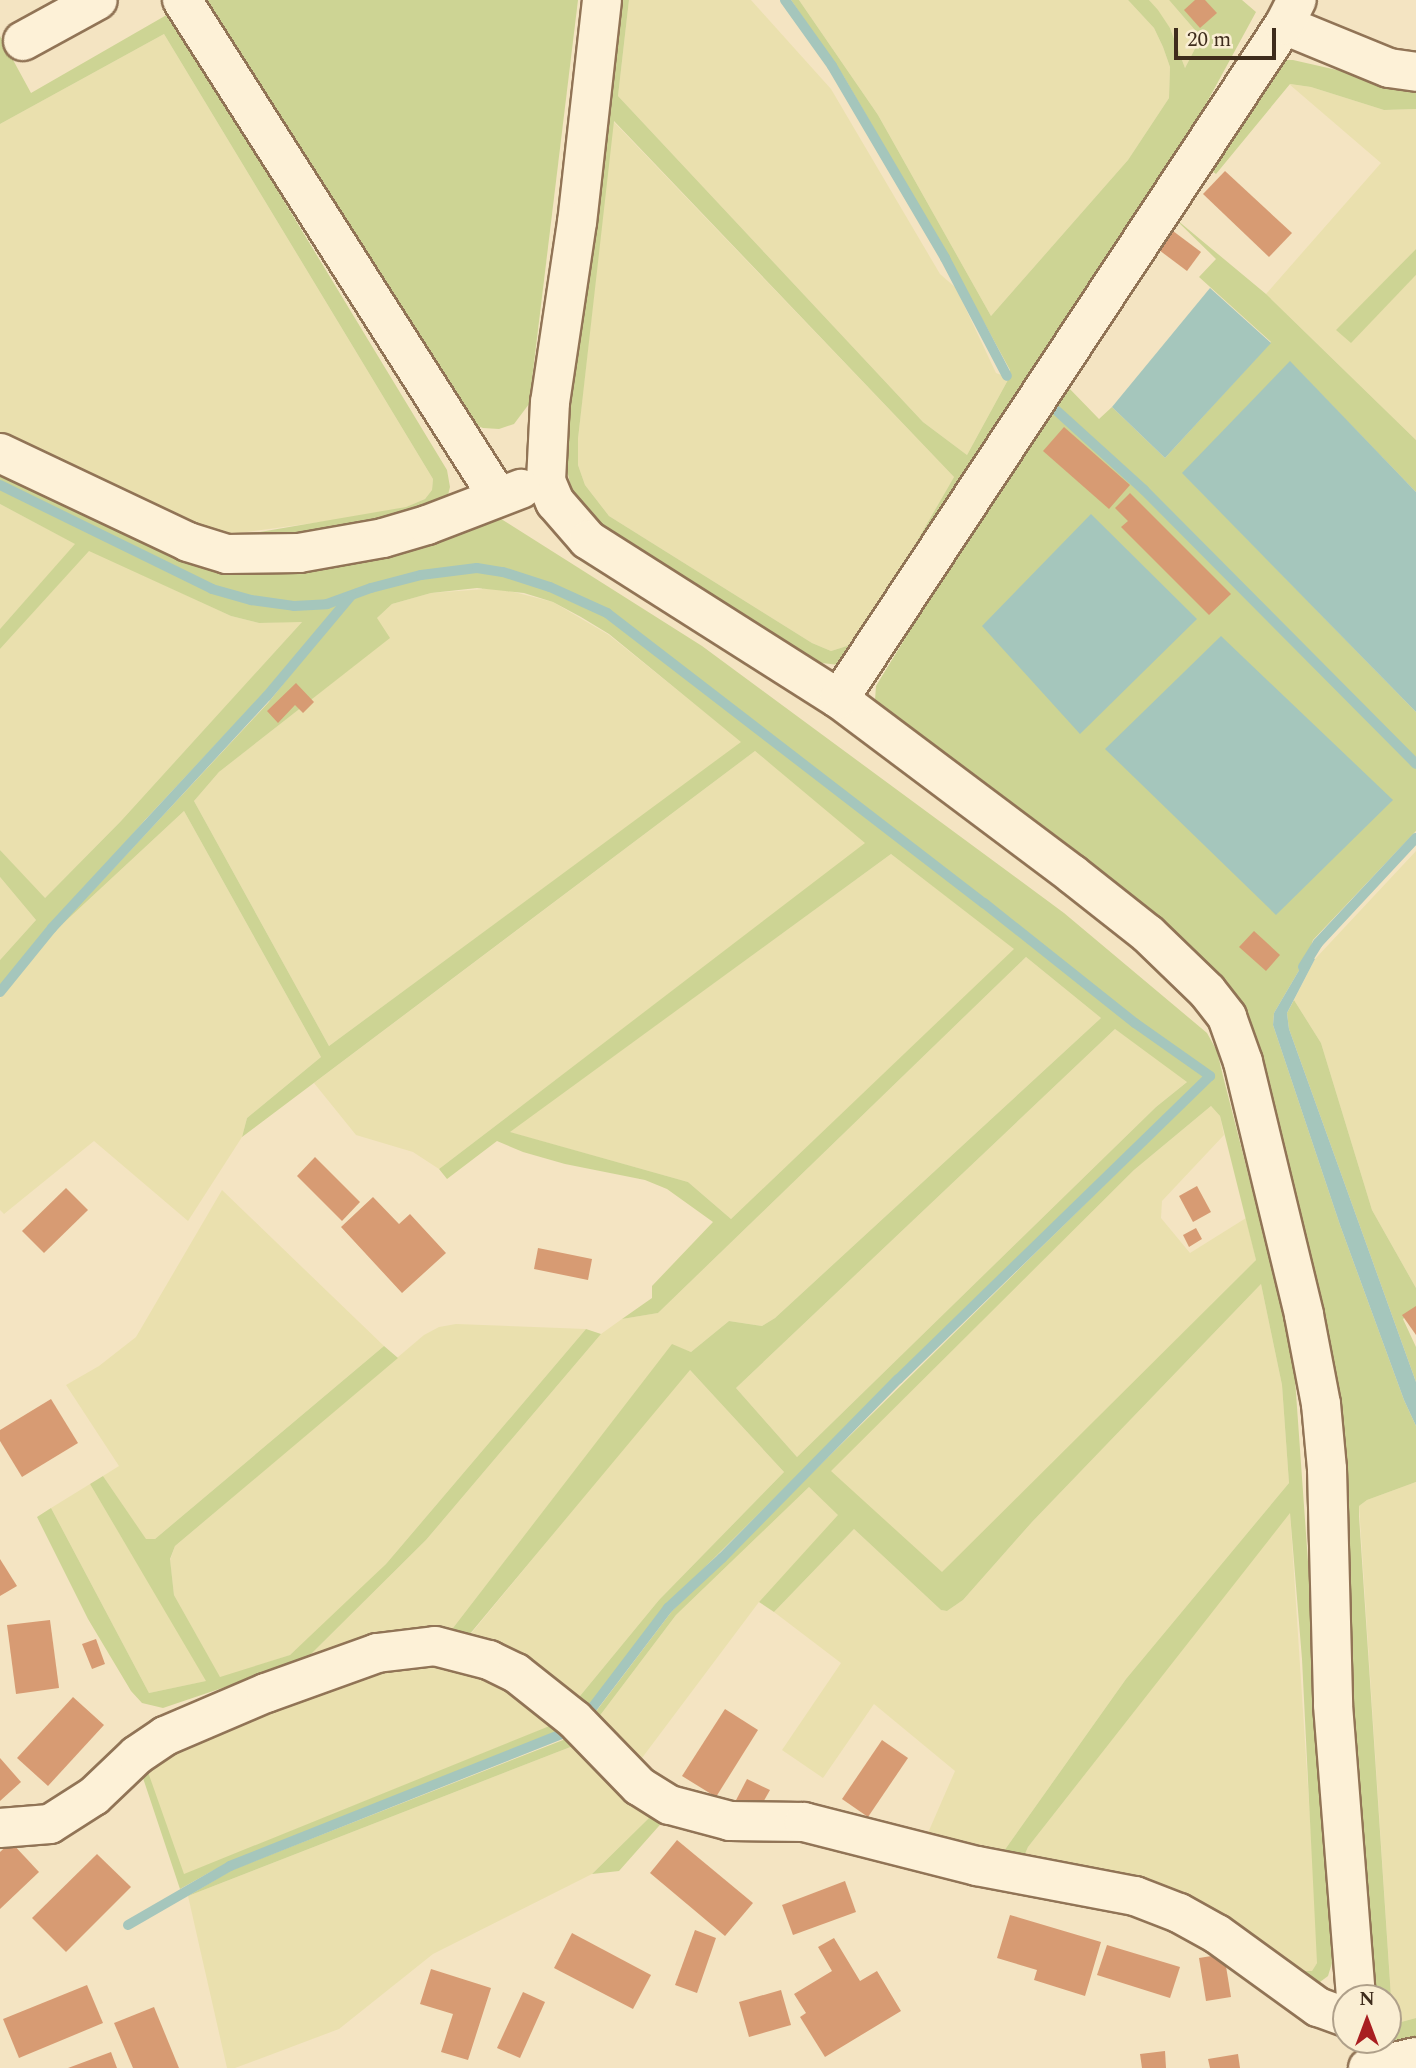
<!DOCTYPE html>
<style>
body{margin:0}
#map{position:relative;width:1416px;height:2068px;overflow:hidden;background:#f4e4c2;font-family:Spectral,serif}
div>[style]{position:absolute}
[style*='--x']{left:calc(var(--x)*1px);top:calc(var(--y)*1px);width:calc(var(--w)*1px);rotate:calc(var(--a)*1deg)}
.farmland>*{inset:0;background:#eae0ae}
.green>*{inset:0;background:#cdd494}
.water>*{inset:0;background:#a5c6bc}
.stream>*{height:10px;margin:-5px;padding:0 5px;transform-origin:5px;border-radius:5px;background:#a5c6bc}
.building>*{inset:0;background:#d79b73}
.roads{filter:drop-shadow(2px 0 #917456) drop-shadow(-2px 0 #917456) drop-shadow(0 2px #917456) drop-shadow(0 -2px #917456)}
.minor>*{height:38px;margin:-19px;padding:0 19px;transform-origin:19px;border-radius:19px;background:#fdf1d7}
span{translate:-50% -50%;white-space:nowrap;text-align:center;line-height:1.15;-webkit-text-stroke:5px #faeed3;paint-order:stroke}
.north{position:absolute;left:1332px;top:1984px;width:70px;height:70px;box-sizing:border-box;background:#faeed3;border:2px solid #afa08a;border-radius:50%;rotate:0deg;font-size:19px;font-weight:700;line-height:28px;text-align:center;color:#3e2c1c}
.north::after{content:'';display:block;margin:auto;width:24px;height:32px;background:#a81e21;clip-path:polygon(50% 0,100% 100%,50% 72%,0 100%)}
.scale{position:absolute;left:1174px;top:28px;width:102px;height:32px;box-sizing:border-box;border:4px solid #3e2c1c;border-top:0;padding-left:9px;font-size:21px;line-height:24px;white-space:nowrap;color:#3e2c1c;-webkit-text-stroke:5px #faeed3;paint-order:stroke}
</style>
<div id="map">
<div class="farmland">
<i style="clip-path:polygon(629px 0,751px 0,831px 89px,940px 274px,956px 288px,996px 373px,1009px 378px,967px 455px,923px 422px,618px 96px)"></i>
<i style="clip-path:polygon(799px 0,1128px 0,1154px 28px,1163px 47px,1170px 67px,1169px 98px,1128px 160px,991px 316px,878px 115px)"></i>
<i style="clip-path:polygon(1149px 0,1169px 0,1201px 37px,1185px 68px,1170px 28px)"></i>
<i style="clip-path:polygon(164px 34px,433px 479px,432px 490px,425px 499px,406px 507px,365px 516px,217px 536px,0 441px,0 124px)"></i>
<i style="clip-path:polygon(1289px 84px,1311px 87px,1384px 110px,1416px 109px,1416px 249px,1337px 330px,1351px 342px,1416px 275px,1416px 440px,1266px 294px,1381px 163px)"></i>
<i style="clip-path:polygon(613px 121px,954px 477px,891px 586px,860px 633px,847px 646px,831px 651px,812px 643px,609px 516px,585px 485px,578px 465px,578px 439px)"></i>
<i style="clip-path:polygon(0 504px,76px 544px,0 629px)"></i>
<i style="clip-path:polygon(89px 550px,231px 616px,259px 623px,303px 621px,121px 821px,44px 899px,0 850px,0 649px)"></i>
<i style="clip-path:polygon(498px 588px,553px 602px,609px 635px,742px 742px,329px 1046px,194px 801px,219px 772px,389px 638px,376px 619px,392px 604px,431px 593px)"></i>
<i style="clip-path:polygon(755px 751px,866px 843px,439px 1169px,413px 1152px,356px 1135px,314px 1083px)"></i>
<i style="clip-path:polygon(184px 811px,321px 1057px,247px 1118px,242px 1137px,188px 1221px,94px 1141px,4px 1214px,0 1210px,0 998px,56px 930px)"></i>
<i style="clip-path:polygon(1416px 851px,1416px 1288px,1372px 1210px,1321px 1043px,1294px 1000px,1315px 959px)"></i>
<i style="clip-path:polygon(891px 854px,1015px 949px,731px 1219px,688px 1182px,509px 1132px)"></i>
<i style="clip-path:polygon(0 877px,36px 920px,0 960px)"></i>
<i style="clip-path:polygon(1026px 957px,1101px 1018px,775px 1318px,762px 1326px,729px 1321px,691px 1352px,672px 1345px,453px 1628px,435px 1640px,305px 1660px,426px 1540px,601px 1334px,622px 1319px,658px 1313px)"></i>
<i style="clip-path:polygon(1115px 1029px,1188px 1081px,1156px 1107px,797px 1457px,736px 1388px)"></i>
<i style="clip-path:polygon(1211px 1106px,1220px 1116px,1224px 1135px,1162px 1201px,1161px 1218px,1190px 1253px,1246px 1218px,1256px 1260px,942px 1573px,830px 1471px,1134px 1170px)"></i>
<i style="clip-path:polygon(222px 1190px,384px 1346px,155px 1539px,146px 1540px,103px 1476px,119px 1466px,66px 1385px,99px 1366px,136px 1337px)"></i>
<i style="clip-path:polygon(1261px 1284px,1282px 1385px,1289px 1483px,1126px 1679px,999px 1858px,924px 1842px,955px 1771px,874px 1704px,823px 1778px,782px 1750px,841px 1663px,774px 1612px,854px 1529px,941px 1610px,947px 1611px,963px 1600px,1032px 1522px)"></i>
<i style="clip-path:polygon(456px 1324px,586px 1329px,386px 1564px,351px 1600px,290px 1655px,220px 1678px,174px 1595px,170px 1560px,175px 1546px,424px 1335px,439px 1327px)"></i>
<i style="clip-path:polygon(689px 1369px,784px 1472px,659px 1600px,580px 1696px,574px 1698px,469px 1636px)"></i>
<i style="clip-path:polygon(1416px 1482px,1416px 2018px,1390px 2025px,1391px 1997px,1359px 1506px,1367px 1500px)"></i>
<i style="clip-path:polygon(90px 1484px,207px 1681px,149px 1693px,51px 1508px)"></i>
<i style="clip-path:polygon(809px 1487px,839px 1515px,759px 1602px,636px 1766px,592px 1726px,676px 1615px)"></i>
<i style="clip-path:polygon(1290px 1512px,1318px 1941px,1317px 1963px,1312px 1971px,1303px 1971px,1249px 1935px,1021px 1863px,1028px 1847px)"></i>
<i style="clip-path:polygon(427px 1660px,502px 1684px,553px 1725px,183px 1875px,147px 1772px,162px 1758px,274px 1692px)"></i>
<i style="clip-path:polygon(573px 1746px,593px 1770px,649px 1818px,592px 1874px,433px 1954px,339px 2029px,235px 2068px,227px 2068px,188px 1896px)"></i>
</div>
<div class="green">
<i style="clip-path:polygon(202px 0,578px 0,529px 404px,514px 424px,499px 429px,483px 428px,468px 422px)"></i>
<i style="clip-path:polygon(evenodd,612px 0,629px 0,618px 96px,923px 422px,967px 455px,1009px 378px,1010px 370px,940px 242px,844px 77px,791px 0,799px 0,878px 115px,991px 316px,1128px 160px,1169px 98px,1170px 67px,1163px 47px,1154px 28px,1128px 0,1149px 0,1158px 10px,1170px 28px,1185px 68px,1201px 37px,1169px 0,1242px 0,1256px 12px,1200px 115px,890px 603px,839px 665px,805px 661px,600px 528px,581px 507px,572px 491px,563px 454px,612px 0,614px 121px,954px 477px,891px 586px,860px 633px,847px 646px,831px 651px,812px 643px,609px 516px,585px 485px,578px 465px,578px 439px,614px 121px)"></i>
<i style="clip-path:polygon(170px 13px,447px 470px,450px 487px,448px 495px,431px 511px,271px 540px,217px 536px,260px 532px,406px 507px,425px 499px,432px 490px,433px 479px,164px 34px,0 124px,0 36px,31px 93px)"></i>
<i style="clip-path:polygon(1277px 60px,1293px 60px,1416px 88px,1416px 109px,1384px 110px,1311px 87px,1290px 84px,1216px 174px,1207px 167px)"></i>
<i style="clip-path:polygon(1171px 215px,1266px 294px,1416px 440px,1416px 492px,1290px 362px,1183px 473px,1416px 712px,1416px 760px,1146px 489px,1059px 409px,1055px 413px,1142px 492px,1416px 767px,1416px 831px,1313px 940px,1308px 955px,1274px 1013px,1273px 1025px,1340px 1225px,1404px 1400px,1416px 1426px,1416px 1482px,1367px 1500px,1359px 1506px,1359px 1516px,1391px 1997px,1390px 2025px,1416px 2018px,1416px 2038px,1403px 2042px,1383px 2040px,1388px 2040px,1388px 1998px,1369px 1998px,1337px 1478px,1196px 954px,1165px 922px,880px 709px,875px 700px,876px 686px,912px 627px,1066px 385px,1099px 419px,1112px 407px,1165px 458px,1271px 342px,1199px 277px,1216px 259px)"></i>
<i style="clip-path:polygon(1416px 249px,1416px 275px,1351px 343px,1336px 330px)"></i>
<i style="clip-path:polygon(evenodd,0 467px,165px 550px,498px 517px,702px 646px,1064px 913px,1207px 1033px,1217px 1051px,1223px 1076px,1288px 1330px,1295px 1379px,1325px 1801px,1332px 1963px,1328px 1976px,1320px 1982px,1306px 1981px,1249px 1935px,1303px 1971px,1312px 1971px,1317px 1963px,1302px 1659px,1290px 1513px,1028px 1847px,1021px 1863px,999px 1858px,1126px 1679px,1289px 1483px,1282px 1385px,1261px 1284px,1032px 1522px,963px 1600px,947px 1611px,941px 1610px,854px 1529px,774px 1612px,759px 1602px,838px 1515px,809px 1487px,676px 1615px,592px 1726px,588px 1722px,672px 1611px,1208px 1083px,1213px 1077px,1211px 1074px,1189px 1062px,986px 901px,608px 611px,550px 585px,504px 569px,478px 565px,420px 573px,370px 586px,326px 602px,294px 604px,251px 597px,213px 587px,35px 500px,0 482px,0 467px,1211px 1106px,1220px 1116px,1256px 1260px,942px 1572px,831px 1471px,1134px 1170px,1211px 1106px)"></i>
<i style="clip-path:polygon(0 488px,211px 591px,293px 609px,327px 607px,341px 602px,262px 695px,145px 820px,0 986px,0 960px,36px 920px,0 877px,0 850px,45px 898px,121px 821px,302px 622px,259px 623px,231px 616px,89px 551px,0 649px,0 629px,75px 544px,0 504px)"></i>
<i style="clip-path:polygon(evenodd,477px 570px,503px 574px,549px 589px,606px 616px,983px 904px,1133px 1025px,1206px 1077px,895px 1378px,667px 1605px,581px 1716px,435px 1640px,453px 1628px,672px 1344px,691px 1352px,729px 1321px,762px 1326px,775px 1318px,1101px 1018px,1026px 957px,658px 1313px,622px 1319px,652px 1298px,652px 1286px,713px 1222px,667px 1189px,645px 1180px,565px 1164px,523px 1152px,497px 1141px,447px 1179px,439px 1169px,865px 843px,755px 751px,242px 1137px,247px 1118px,321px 1057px,184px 811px,56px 930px,268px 703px,352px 598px,421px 578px,477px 570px,477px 588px,524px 593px,553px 602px,581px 617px,609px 634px,741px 742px,329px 1046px,194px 801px,219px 772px,390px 638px,377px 618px,392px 604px,431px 593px,477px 588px,477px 570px,891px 854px,1014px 949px,731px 1219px,688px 1182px,510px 1132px,891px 854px,477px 570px,1115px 1029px,1187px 1082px,1156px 1107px,797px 1457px,736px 1388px,1115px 1029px,477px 570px,690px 1370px,784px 1472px,659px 1600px,580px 1696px,574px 1698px,469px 1635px,690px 1370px)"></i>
<i style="clip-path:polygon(1294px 1000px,1321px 1043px,1372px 1210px,1416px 1288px,1416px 1307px,1403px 1319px,1416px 1347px,1416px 1382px,1289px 1029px,1287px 1013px)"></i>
<i style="clip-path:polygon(586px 1329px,601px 1334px,426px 1540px,305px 1660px,163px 1708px,142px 1703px,131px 1691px,88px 1619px,37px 1517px,51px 1508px,149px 1693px,206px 1681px,90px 1484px,103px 1476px,146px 1539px,155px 1539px,384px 1346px,398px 1358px,175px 1546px,170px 1559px,174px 1595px,220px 1677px,290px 1655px,386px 1564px)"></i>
<i style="clip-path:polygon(383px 1657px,499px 1672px,666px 1818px,619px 1871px,592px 1874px,649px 1818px,593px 1770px,573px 1746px,188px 1896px,232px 1870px,563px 1740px,564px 1733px,553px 1733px,212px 1871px,180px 1889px,139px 1766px,162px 1758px,148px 1772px,184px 1874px,552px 1725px,547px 1715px,481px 1673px)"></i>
</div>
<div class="water">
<i style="clip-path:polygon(1210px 288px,1271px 343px,1165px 458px,1112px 407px)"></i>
<i style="clip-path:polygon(1290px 361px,1416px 492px,1416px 712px,1182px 473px)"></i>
<i style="clip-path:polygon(1091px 514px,1197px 619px,1080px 734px,982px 626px)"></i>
<i style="clip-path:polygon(1221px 636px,1393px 800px,1276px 915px,1105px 749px)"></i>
<i style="clip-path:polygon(1308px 955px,1315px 959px,1287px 1013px,1289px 1029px,1416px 1382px,1416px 1426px,1404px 1400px,1340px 1225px,1273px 1025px,1274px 1013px)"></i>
</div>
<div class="stream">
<i style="--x:785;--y:0;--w:81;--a:54.5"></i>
<i style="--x:832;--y:66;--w:223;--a:59.5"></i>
<i style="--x:945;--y:258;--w:133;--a:62.3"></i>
<i style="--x:1057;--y:411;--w:118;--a:42.2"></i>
<i style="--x:1144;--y:490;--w:386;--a:45.2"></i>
<i style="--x:0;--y:485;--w:236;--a:26.1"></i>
<i style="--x:212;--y:589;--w:41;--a:15.8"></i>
<i style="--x:251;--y:600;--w:43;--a:7.9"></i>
<i style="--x:294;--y:606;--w:33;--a:-3"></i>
<i style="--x:327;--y:604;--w:47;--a:-20"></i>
<i style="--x:371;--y:588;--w:52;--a:-14.6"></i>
<i style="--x:421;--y:575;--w:56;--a:-7.1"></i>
<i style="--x:477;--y:568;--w:26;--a:9"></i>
<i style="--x:503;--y:572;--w:49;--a:17.7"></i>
<i style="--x:550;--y:587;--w:63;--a:24.5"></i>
<i style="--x:607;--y:613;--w:476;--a:37.6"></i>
<i style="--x:984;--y:903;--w:193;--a:38.5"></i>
<i style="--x:1135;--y:1023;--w:92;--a:35.2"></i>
<i style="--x:1210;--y:1076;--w:435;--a:135.8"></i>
<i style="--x:898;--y:1379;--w:251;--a:134.5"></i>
<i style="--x:722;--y:1558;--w:74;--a:137.2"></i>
<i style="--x:668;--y:1608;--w:141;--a:127.2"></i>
<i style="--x:1303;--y:967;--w:28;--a:-58"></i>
<i style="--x:1318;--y:943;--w:144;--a:-47"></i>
<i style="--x:0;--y:992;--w:82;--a:-50.9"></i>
<i style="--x:52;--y:928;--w:316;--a:-47.2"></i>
<i style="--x:267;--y:696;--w:131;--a:-50"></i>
<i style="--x:128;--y:1925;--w:118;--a:-30"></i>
<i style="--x:230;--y:1866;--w:356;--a:-21.7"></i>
</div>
<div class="building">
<i style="clip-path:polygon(1195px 0,1205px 0,1217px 13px,1200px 28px,1184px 10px)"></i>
<i style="clip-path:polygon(1225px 171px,1292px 233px,1269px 257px,1203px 194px)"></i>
<i style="clip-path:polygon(1173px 231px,1201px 252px,1187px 271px,1159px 250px)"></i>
<i style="clip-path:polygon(1064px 427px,1130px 485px,1109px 509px,1043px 451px)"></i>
<i style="clip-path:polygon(1130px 493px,1231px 594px,1209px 615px,1121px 527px,1128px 521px,1115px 508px)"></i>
<i style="clip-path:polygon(296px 683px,314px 702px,303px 713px,295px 705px,278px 723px,267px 711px)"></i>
<i style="clip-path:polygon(1254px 931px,1280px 955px,1266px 971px,1239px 947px)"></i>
<i style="clip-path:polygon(315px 1157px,360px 1202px,342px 1221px,297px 1176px)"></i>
<i style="clip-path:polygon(1197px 1186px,1211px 1212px,1193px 1222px,1179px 1196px)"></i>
<i style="clip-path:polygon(66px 1188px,88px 1210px,44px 1253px,22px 1231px)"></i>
<i style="clip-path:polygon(373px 1197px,399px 1224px,410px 1214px,446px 1253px,402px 1293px,341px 1227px)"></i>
<i style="clip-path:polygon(1196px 1228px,1202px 1239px,1189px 1247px,1183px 1235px)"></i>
<i style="clip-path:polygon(538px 1248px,592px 1259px,588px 1280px,534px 1269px)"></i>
<i style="clip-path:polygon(1416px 1306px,1416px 1335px,1402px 1315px)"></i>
<i style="clip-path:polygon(51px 1399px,78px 1443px,22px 1477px,0 1441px,0 1430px)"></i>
<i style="clip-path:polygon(0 1559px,17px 1586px,0 1596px)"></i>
<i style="clip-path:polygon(50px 1620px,59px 1688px,16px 1694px,7px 1625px)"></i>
<i style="clip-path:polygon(96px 1639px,105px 1664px,92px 1669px,82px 1644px)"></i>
<i style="clip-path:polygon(73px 1697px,104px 1725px,48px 1786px,17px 1758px)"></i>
<i style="clip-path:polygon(725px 1709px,758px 1730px,716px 1797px,682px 1776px)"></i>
<i style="clip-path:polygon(882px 1740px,908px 1758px,868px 1817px,842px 1799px)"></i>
<i style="clip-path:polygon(0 1758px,21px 1782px,0 1801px)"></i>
<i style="clip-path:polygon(747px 1779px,770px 1790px,756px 1815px,734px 1804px)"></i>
<i style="clip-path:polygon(677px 1840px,753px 1903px,725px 1936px,650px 1873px)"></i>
<i style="clip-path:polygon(11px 1842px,39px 1872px,0 1909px,0 1852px)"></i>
<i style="clip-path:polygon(97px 1854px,131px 1887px,66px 1952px,32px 1918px)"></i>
<i style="clip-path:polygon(845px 1881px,856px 1912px,793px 1935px,782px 1905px)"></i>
<i style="clip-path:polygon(1010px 1915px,1101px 1942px,1085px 1996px,1034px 1980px,1037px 1970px,997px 1958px)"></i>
<i style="clip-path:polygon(695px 1930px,716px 1938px,697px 1993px,675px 1985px)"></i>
<i style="clip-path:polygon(572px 1933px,651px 1975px,633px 2009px,554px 1968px)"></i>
<i style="clip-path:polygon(834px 1938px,860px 1981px,877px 1971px,901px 2011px,825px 2057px,800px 2017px,806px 2013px,794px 1994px,832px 1971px,818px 1947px)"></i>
<i style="clip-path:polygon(1107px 1945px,1180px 1967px,1170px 1998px,1097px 1975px)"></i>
<i style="clip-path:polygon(1224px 1954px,1231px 1997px,1206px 2001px,1199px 1958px)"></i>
<i style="clip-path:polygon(431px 1969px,491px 1988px,468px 2060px,441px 2052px,453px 2014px,420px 2004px)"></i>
<i style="clip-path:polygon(87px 1985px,103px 2023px,19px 2058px,3px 2019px)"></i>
<i style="clip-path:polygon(781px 1990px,791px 2025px,749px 2037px,739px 2002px)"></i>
<i style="clip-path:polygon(523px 1992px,545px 2002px,520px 2058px,497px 2048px)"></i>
<i style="clip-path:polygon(154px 2007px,179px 2068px,133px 2068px,114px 2023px)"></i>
<i style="clip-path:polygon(1165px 2051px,1166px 2068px,1142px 2068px,1140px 2054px)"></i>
<i style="clip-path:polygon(111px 2052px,117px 2068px,68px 2068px)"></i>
<i style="clip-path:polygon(1238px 2054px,1240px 2068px,1210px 2068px,1208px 2059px)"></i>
</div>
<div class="roads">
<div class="minor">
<i style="--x:182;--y:0;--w:589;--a:57.55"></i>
<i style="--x:602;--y:0;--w:223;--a:96.4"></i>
<i style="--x:577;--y:222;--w:182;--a:98.5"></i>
<i style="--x:550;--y:402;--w:79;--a:92.9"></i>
<i style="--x:546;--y:481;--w:23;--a:67"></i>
<i style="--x:555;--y:502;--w:50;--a:49"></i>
<i style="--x:588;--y:540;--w:297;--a:32.4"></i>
<i style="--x:839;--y:699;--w:291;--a:36.9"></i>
<i style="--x:1072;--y:874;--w:97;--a:38.3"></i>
<i style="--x:1148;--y:934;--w:82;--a:44"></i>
<i style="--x:1207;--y:991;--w:33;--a:52"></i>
<i style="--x:1227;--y:1017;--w:48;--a:70.4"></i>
<i style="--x:1243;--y:1062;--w:260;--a:76.4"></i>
<i style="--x:1304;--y:1315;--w:91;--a:79.2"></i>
<i style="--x:1321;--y:1404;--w:65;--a:84.7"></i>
<i style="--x:1327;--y:1469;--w:236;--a:88.5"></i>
<i style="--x:1333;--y:1705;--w:294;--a:85.5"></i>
<i style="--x:1284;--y:25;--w:113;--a:22.3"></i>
<i style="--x:1389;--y:68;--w:27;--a:8"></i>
<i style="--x:23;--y:41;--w:85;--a:-28.7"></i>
<i style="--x:0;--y:453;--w:208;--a:25.3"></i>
<i style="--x:188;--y:542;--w:41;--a:17.1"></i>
<i style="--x:227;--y:554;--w:72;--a:-0.8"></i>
<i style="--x:299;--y:553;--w:85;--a:-10.1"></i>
<i style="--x:383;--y:538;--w:46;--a:-16.5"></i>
<i style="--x:427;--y:525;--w:101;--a:-21"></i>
<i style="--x:839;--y:699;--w:808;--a:-56.57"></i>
<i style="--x:1284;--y:25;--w:28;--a:-63"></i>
<i style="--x:0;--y:1828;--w:50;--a:-4.6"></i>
<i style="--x:50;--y:1824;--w:52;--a:-32.5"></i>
<i style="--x:94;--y:1796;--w:59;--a:-43.6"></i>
<i style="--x:137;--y:1755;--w:34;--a:-34"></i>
<i style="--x:165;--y:1736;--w:110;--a:-23.1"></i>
<i style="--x:266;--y:1693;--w:118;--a:-19.8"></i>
<i style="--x:377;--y:1653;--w:58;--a:-6.9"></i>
<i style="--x:435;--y:1646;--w:56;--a:14.5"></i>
<i style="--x:489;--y:1660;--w:30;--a:26"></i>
<i style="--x:516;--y:1673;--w:75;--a:38.5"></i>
<i style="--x:575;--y:1720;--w:92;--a:45.9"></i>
<i style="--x:639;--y:1786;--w:36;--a:32"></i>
<i style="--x:670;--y:1805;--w:62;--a:14.9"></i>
<i style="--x:730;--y:1821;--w:74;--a:0.8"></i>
<i style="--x:804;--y:1822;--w:179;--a:14.3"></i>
<i style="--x:977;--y:1866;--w:161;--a:10.8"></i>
<i style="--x:1135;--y:1896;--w:47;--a:21.1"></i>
<i style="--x:1179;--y:1913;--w:43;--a:28.9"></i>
<i style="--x:1217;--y:1934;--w:125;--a:35.9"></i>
<i style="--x:1318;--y:2007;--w:30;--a:20"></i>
<i style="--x:1368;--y:2068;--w:49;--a:-12.9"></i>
</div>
</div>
<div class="north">N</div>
<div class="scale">20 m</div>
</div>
